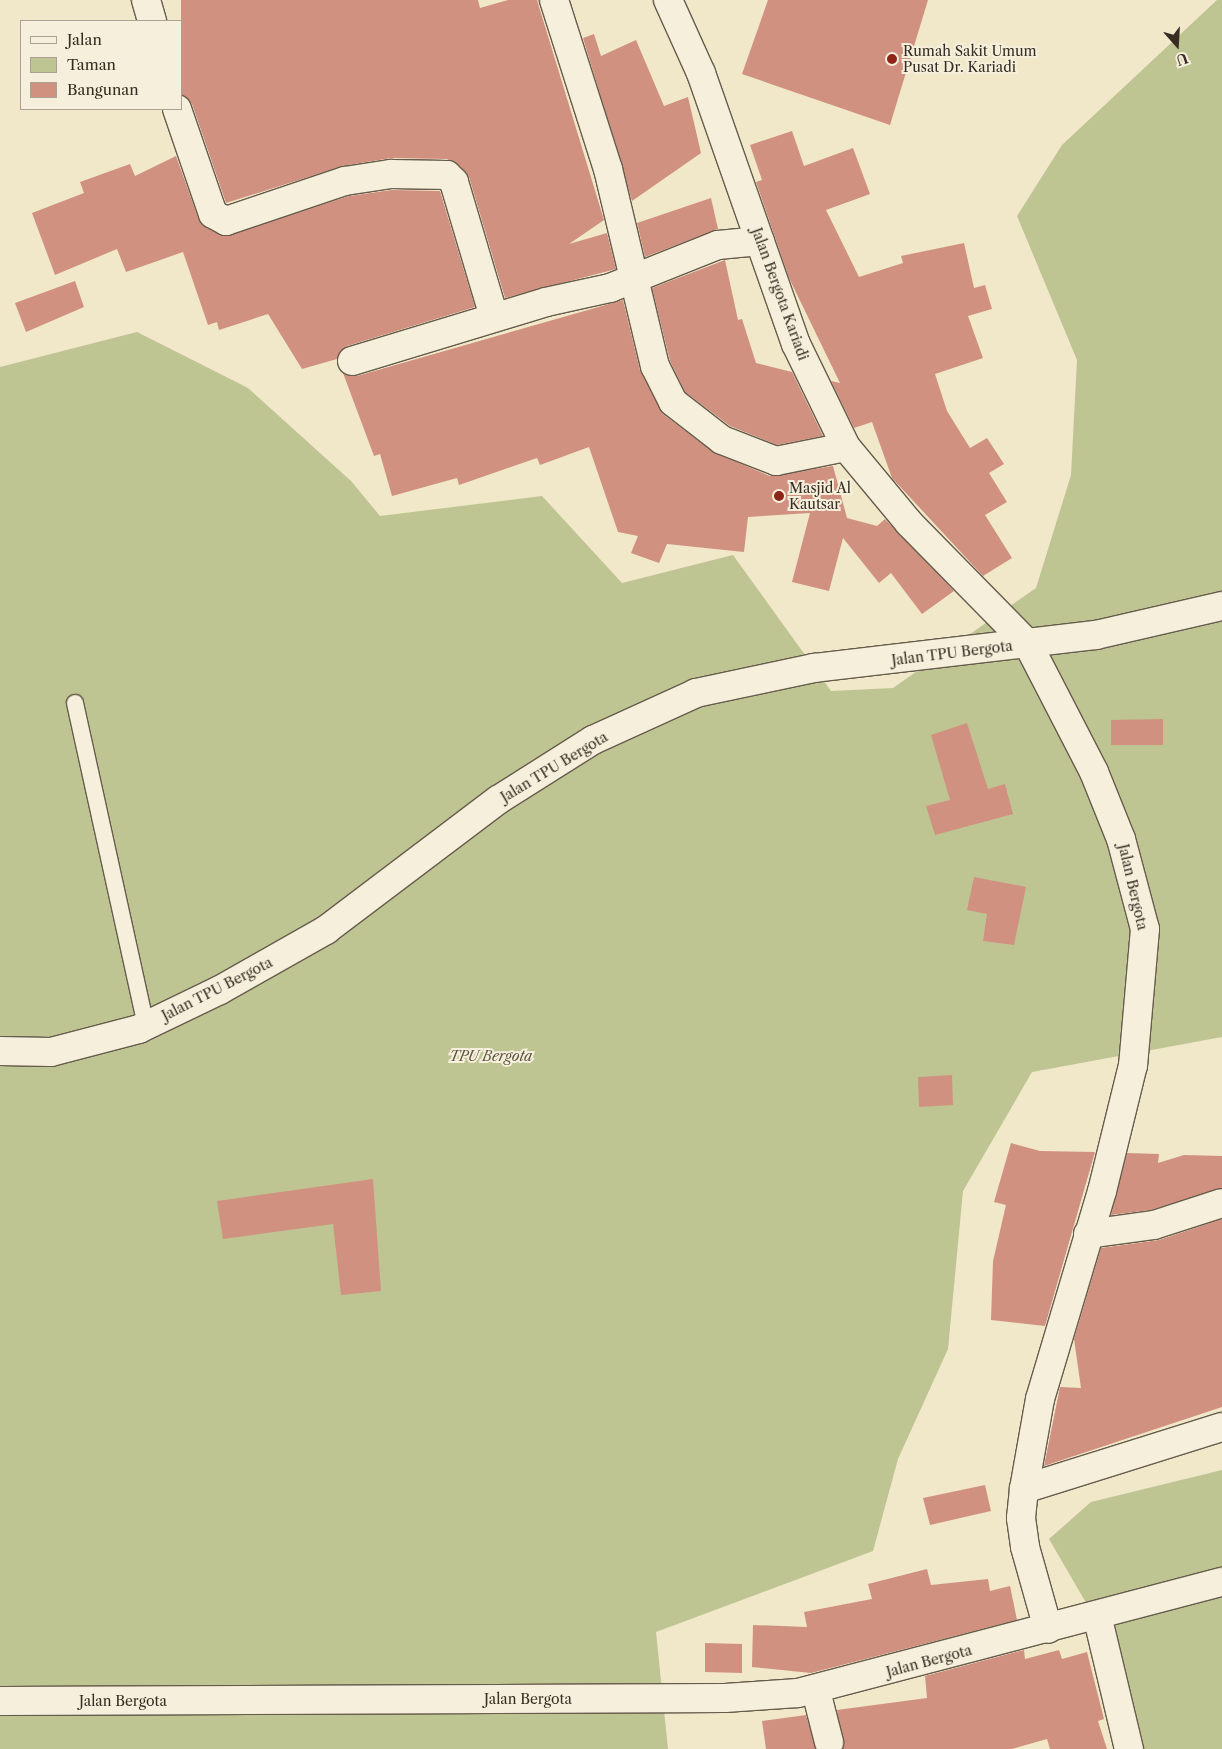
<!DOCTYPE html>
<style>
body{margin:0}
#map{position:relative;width:1222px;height:1749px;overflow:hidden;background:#f1e7c9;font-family:"Libre Caslon Text",serif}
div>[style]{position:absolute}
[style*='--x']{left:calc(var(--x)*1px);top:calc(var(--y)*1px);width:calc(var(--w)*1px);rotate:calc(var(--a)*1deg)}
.green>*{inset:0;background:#bfc493}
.building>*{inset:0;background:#d19180}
.roads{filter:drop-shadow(1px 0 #665c4c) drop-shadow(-1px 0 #665c4c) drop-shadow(0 1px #665c4c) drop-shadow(0 -1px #665c4c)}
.lane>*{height:16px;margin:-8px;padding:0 8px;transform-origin:8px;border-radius:8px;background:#f6efdc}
.street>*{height:28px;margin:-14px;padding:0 14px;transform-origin:14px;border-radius:14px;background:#f6efdc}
.dots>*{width:14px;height:14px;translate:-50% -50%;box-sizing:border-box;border:2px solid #f6efdc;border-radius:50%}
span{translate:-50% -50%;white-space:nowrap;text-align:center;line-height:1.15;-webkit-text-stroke:4px #f6efdc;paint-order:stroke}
.poi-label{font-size:14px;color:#382d23}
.left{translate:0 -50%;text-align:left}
.street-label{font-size:14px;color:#382d23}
.park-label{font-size:14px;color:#5a533f;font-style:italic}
.legend{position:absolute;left:20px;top:20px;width:162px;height:90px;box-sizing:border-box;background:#f6efdc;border:1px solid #aaa192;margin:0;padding:6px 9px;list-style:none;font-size:15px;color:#382d23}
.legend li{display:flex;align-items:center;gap:10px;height:25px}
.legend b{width:25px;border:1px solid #aaa192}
.north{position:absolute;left:1152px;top:20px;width:50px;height:50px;-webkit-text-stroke:4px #f6efdc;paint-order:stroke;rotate:161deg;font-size:14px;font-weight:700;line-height:20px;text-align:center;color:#382d23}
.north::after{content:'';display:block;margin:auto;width:18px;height:22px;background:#382d23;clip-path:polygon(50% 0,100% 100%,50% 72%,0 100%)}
</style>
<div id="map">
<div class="green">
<i style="clip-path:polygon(1217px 0,1222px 0,1222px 1037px,1032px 1072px,963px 1191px,948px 1349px,898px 1459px,873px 1551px,656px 1632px,668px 1749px,0 1749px,0 367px,137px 332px,248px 388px,351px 481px,380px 516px,542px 496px,622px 583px,733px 555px,831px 691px,893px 688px,1036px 588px,1071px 475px,1077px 360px,1017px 216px,1062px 145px)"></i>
<i style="clip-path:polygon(1222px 1470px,1222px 1749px,1130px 1749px,1125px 1670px,1049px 1539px,1091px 1502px)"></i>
</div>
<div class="building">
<i style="clip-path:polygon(181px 0,478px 0,480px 8px,508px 0,537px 0,604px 220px,569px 244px,607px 233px,616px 269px,505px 298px,469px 177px,447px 159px,391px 158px,343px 166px,226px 203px,192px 104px,181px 94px)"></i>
<i style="clip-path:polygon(768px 0,928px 0,890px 125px,742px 74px)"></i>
<i style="clip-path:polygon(594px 34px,601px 56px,636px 40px,664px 106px,688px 97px,701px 153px,632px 201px,583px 38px)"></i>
<i style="clip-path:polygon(792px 131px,804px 166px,853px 148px,870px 194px,826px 210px,859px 277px,903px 263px,901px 256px,964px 243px,974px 288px,985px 285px,992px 309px,968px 316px,983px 358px,935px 374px,947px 411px,970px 448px,987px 438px,1004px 464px,989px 473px,1007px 502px,985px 515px,1012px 558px,983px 576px,892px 478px,872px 422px,854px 428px,831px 381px,840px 383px,789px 278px,756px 182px,762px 180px,750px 145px)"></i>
<i style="clip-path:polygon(176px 156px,199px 220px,224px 236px,349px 196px,392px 190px,440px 191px,475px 307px,347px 346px,337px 359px,302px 369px,268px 314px,219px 330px,217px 322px,208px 325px,183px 252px,126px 272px,117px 249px,55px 275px,32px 213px,84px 193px,80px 182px,130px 164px,135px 176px)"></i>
<i style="clip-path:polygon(711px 198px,718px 229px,645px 257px,637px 223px)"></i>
<i style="clip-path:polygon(725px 260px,738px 320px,742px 319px,756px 363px,792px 372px,823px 436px,777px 445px,730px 426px,685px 392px,670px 361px,652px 288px)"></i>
<i style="clip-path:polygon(75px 281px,84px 307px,26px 332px,15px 303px)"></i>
<i style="clip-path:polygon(623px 300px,640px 370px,663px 414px,713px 452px,770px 476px,833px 466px,847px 518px,877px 526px,885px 519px,954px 591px,922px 614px,891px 573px,879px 583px,843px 538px,829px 591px,792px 582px,810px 513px,748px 517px,744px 552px,667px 544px,659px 563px,631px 553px,638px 536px,618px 532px,589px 447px,540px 465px,537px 458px,459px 485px,457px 478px,392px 496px,380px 454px,374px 456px,343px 373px,357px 376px)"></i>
<i style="clip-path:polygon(1163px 719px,1163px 745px,1111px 745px,1111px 720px)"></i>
<i style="clip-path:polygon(967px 723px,988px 789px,1005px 784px,1013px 814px,935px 835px,926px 806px,950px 800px,931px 735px)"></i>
<i style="clip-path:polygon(974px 877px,1026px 887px,1014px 945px,983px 941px,987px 914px,967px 910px)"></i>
<i style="clip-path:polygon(952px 1075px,953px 1105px,919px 1107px,918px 1077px)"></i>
<i style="clip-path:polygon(1011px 1143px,1040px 1151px,1095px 1152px,1045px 1326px,991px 1320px,993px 1261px,1006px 1205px,994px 1202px)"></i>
<i style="clip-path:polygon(1127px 1153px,1159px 1154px,1158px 1163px,1184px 1155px,1222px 1156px,1222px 1188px,1151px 1210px,1111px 1215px)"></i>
<i style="clip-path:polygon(373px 1179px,381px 1291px,341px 1295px,333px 1224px,223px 1239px,217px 1201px)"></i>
<i style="clip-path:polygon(1222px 1219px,1222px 1407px,1044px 1466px,1060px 1387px,1081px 1388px,1074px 1339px,1101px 1248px,1159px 1240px)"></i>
<i style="clip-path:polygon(985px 1485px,991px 1511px,930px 1525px,923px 1498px)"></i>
<i style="clip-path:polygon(927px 1569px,931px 1585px,988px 1579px,990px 1591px,1010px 1586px,1017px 1620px,811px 1673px,752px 1667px,753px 1625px,807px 1627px,804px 1612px,872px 1599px,868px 1584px)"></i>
<i style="clip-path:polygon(705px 1643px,742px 1644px,742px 1673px,705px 1672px)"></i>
<i style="clip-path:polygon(1024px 1650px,1025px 1659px,1059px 1650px,1062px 1659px,1087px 1652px,1104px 1719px,1098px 1721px,1107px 1749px,1050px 1749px,1047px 1739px,1012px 1749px,842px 1749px,837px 1710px,927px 1698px,925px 1676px)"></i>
<i style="clip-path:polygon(806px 1715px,816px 1749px,766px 1749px,762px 1721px)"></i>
</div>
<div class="roads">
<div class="lane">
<i style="--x:75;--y:703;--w:330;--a:77.6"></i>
</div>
<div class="street">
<i style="--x:146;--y:0;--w:22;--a:74"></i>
<i style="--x:554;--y:0;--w:177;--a:72.3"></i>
<i style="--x:608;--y:169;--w:203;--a:76.6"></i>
<i style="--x:655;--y:366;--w:40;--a:63.4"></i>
<i style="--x:673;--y:402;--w:62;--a:37.8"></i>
<i style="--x:722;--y:440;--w:58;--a:21.3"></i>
<i style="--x:776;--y:461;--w:71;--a:-11.3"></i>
<i style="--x:668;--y:0;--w:80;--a:65.7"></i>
<i style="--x:701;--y:73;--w:287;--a:70.7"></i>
<i style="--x:796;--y:344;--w:114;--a:64.1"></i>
<i style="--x:846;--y:447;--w:99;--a:50.3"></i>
<i style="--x:909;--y:523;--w:170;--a:45.5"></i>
<i style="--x:1028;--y:644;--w:144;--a:62.7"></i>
<i style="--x:1094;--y:772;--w:72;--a:68.1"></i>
<i style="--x:1121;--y:839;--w:93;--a:75.1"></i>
<i style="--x:1145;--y:929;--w:137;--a:95"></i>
<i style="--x:1133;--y:1065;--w:130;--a:103.8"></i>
<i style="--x:1102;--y:1191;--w:217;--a:106.6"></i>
<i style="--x:1040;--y:1399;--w:91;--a:100.1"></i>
<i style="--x:1024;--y:1489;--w:29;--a:96"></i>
<i style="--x:1021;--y:1518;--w:29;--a:82"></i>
<i style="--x:1025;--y:1547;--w:85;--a:74.3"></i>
<i style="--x:177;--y:109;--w:111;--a:71.1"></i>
<i style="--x:213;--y:214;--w:15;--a:28"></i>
<i style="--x:226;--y:221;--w:126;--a:-18.6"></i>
<i style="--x:345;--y:181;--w:47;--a:-8.7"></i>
<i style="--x:391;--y:174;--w:56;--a:1"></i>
<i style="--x:447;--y:175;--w:10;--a:45"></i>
<i style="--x:454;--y:182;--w:141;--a:73.5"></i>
<i style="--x:352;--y:361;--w:203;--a:-16.9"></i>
<i style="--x:546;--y:302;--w:66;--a:-12.3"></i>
<i style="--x:610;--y:288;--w:116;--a:-21.7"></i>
<i style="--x:718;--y:245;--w:42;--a:-5.4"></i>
<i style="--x:0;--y:1051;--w:51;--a:1.1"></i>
<i style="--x:51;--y:1052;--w:91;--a:-14.6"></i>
<i style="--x:139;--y:1029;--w:90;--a:-25.7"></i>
<i style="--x:220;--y:990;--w:122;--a:-29.5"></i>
<i style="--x:326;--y:930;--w:216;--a:-37.1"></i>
<i style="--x:498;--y:800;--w:112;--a:-32.3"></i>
<i style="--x:593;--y:740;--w:113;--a:-24.5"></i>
<i style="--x:696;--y:693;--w:121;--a:-12"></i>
<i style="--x:814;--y:668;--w:284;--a:-6.7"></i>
<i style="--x:1096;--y:635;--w:129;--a:-13"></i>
<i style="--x:1088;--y:1234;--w:67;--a:-7.8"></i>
<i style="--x:1154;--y:1225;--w:71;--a:-17.9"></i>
<i style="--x:1024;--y:1489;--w:207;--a:-17.4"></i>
<i style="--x:1097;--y:1615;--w:138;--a:76.6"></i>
<i style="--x:816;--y:1691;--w:53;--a:75.7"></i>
<i style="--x:0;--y:1701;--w:725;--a:-0.24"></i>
<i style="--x:725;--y:1698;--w:73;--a:-3.9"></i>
<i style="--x:798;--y:1693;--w:438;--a:-14.7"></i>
</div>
</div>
<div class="dots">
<i style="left:892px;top:59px;background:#8f2418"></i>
<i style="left:779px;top:496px;background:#8f2418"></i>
</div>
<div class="poi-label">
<span class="left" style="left:903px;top:59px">Rumah Sakit Umum<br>Pusat Dr. Kariadi</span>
<span class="left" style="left:789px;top:496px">Masjid Al<br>Kautsar</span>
</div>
<div class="street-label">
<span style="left:780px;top:294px;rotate:70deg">Jalan Bergota Kariadi</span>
<span style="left:952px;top:653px;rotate:-7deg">Jalan TPU Bergota</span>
<span style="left:554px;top:767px;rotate:-31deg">Jalan TPU Bergota</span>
<span style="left:1133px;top:887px;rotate:77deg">Jalan Bergota</span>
<span style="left:217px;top:989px;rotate:-27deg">Jalan TPU Bergota</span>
<span style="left:929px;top:1661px;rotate:-15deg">Jalan Bergota</span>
<span style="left:528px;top:1699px">Jalan Bergota</span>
<span style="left:123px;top:1701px">Jalan Bergota</span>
</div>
<div class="park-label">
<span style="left:491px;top:1056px">TPU Bergota</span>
</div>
<ul class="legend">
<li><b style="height:6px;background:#f6efdc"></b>Jalan</li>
<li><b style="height:14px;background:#bfc493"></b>Taman</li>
<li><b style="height:14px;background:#d19180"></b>Bangunan</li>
</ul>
<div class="north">U</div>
</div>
